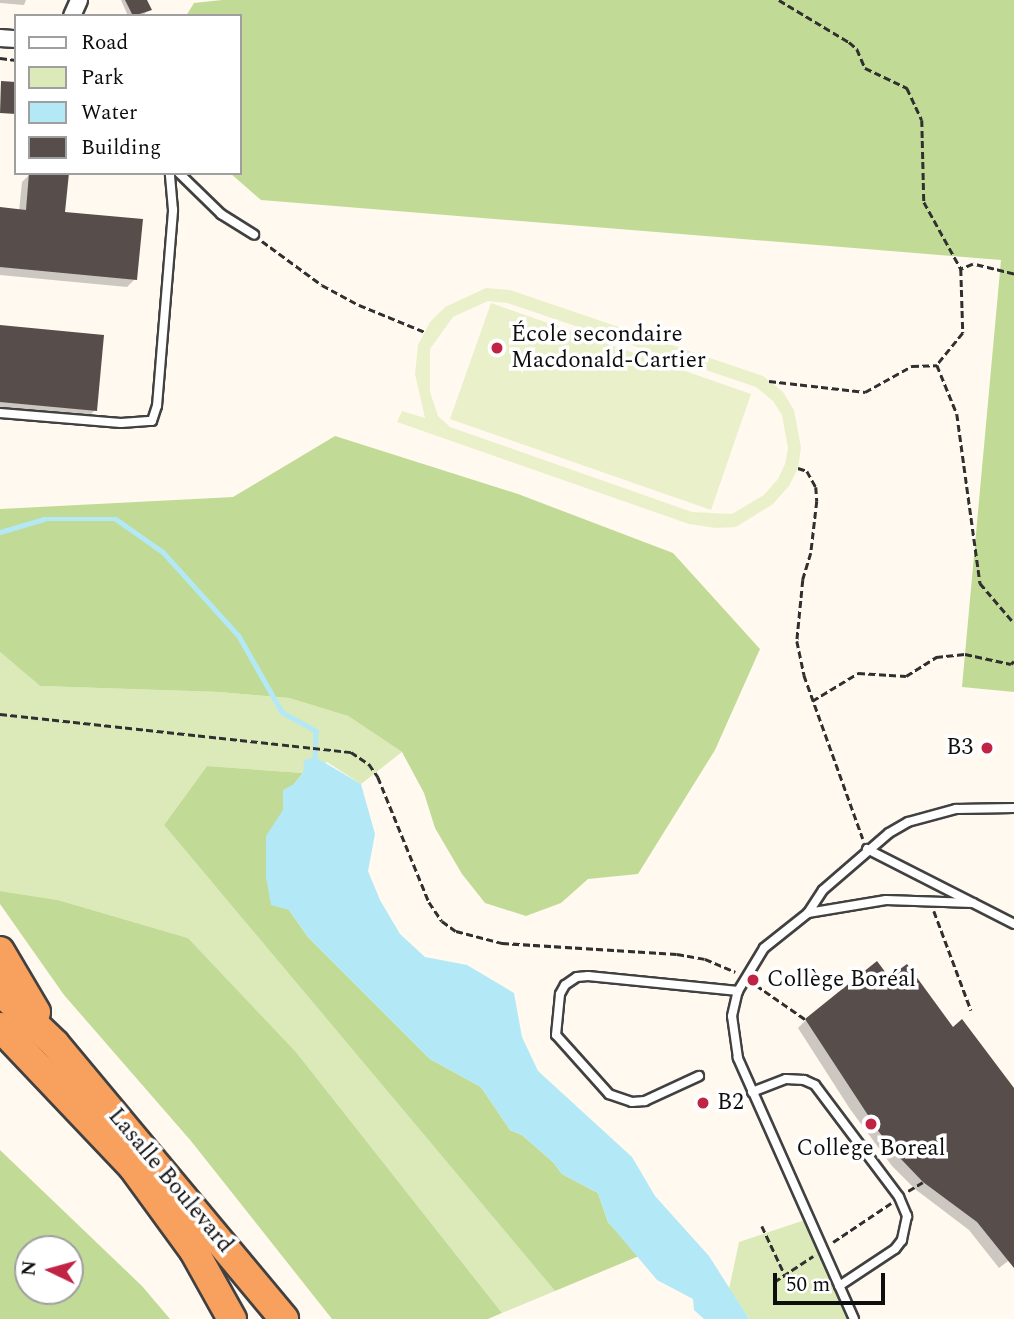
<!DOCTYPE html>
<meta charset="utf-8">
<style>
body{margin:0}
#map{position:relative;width:1014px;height:1319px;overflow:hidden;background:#fff9f0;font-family:Spectral,serif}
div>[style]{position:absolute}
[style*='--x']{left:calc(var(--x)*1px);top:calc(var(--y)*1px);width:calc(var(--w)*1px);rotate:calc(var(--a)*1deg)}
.green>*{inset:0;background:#dbeab8}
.forest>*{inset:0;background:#c1db97}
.pitch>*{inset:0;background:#eaf1ca}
.water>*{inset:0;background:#b3e9f7}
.shadow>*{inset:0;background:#0003}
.stream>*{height:4.5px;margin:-2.25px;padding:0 2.25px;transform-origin:2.25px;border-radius:2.25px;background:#b3e9f7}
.building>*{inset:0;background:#574d4a}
.path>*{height:2.5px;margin-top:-1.25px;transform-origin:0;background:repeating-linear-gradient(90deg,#303030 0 7px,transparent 0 10.5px)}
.roads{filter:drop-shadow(2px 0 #414141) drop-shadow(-2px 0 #414141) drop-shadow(0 2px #414141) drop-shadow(0 -2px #414141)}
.service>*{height:8px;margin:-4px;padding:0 4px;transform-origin:4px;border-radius:4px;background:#fff}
.minor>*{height:16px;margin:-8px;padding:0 8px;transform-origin:8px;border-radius:8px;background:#fff}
.trunk>*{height:28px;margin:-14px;padding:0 14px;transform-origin:14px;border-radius:14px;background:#f8a05d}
.dots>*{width:19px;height:19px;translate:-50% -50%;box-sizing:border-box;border:4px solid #fff;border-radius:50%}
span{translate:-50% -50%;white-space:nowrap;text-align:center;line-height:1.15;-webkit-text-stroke:7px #fff;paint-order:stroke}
.poi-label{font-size:23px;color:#0e0e0e}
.left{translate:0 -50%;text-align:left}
.right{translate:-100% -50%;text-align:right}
.street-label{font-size:23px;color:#0e0e0e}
.legend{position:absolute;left:14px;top:14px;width:228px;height:161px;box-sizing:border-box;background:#fff;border:2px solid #9f9f9f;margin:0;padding:9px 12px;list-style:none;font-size:21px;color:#0e0e0e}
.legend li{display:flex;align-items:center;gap:14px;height:35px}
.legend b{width:35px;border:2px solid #9f9f9f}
.north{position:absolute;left:14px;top:1235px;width:70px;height:70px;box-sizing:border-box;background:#fff;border:2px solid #9f9f9f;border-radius:50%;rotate:275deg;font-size:19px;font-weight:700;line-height:28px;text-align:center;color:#0e0e0e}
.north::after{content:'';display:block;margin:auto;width:24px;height:32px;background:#c12345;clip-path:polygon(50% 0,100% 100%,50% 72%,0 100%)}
.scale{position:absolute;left:773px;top:1273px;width:112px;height:32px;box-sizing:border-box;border:4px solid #0e0e0e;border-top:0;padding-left:9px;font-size:21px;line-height:24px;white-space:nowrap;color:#0e0e0e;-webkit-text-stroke:5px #fff;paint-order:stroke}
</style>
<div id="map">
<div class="green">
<i style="clip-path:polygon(0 652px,40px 686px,219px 692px,289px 698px,348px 716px,402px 752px,361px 784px,327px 762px,303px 773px,207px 766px,164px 825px,555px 1291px,502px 1313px,296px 1052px,188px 938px,58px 900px,0 891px)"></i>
<i style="clip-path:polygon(808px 1219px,854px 1319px,749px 1319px,729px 1289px,739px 1242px)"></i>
</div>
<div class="forest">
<i style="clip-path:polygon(222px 0,1014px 0,1014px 692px,962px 687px,1001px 260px,261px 200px,230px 173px,240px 173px,240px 16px,186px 16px,194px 3px)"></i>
<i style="clip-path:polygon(335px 436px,518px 494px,673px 553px,760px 649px,715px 750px,638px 874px,588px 879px,561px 903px,526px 916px,485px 903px,462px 874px,435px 828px,424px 793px,402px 752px,348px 716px,289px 698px,219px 692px,40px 686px,0 652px,0 509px,233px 497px)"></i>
<i style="clip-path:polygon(207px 766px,303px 773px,294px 784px,289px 910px,308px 937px,430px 1059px,481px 1087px,510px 1130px,522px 1135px,553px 1162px,562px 1174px,598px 1193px,608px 1222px,639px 1256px,555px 1291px,164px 825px)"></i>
<i style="clip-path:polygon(0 891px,58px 900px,188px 938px,296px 1052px,502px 1313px,488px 1319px,332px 1319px,191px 1141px,64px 995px,0 904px)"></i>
<i style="clip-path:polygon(evenodd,0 1150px,142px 1286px,170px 1319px,0 1319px,0 1150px,28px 1249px,70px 1249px,70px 1291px,28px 1291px,28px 1249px)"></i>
</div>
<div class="pitch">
<i style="clip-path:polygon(evenodd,486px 288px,510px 290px,763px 376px,783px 392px,794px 410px,801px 448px,798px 468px,789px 486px,773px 504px,736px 527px,716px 528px,689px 524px,397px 422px,402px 411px,425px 418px,415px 374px,418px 345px,430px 322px,445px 307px,486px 288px,488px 301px,507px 303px,756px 387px,773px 401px,782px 415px,788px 448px,785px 464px,778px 479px,764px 495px,732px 514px,692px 512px,450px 427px,438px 416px,430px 392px,430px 349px,453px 317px,488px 301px)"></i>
<i style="clip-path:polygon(491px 303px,751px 394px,711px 510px,450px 419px)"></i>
</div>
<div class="water">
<i style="clip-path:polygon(315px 757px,361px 784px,375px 834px,368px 871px,380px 900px,400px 934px,425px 957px,467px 965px,514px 993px,522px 1037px,538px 1071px,632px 1157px,655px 1196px,709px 1256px,749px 1319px,704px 1319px,694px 1310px,693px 1299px,657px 1280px,608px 1222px,598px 1193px,562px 1174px,553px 1162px,522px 1135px,510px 1130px,481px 1087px,430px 1059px,308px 937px,289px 910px,271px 905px,266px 877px,266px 836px,283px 810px,283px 790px,294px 784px,303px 773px,304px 760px)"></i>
</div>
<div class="shadow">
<i style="clip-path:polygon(0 0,26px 0,24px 5px,0 3px)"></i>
<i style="clip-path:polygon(121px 0,145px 0,150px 10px,141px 16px,128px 16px)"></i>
<i style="clip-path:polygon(31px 173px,63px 214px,135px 279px,127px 287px,0 275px,0 209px,19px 211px,22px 182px)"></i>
<i style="clip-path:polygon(0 327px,95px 410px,87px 418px,0 410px)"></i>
<i style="clip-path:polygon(889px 979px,952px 1029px,1014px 1091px,1014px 1260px,1012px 1258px,999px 1268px,969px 1230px,915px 1189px,892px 1166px,850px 1109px,798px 1028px,806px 1020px)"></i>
</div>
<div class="stream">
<i style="--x:0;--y:532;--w:46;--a:-16.5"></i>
<i style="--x:44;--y:519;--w:72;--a:0"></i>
<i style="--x:116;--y:519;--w:57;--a:35.1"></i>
<i style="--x:163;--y:552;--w:113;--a:47.9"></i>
<i style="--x:239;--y:636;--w:87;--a:60.5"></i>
<i style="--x:282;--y:712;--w:39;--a:29"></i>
<i style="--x:316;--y:731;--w:26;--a:92"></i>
</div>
<div class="building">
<i style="clip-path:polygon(125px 0,147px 0,152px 10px,133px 16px)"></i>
<i style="clip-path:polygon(1px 81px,16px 82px,16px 114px,0 113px)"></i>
<i style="clip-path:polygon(29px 173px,69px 173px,65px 212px,143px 219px,137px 280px,0 267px,0 207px,26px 210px)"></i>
<i style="clip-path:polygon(0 325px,104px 335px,97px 411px,0 402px)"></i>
<i style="clip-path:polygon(877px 961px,889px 977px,907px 964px,953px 1027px,962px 1019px,1014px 1088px,1014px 1268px,977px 1222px,923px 1182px,900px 1158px,879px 1132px,805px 1019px)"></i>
</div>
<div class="path">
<i style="--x:779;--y:0;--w:82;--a:31"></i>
<i style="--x:849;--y:42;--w:11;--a:41"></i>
<i style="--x:857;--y:49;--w:21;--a:67"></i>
<i style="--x:865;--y:68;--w:47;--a:25.5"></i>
<i style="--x:907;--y:88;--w:35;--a:65"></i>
<i style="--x:922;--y:120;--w:82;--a:88.6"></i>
<i style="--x:924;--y:202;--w:77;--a:61.1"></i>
<i style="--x:0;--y:58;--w:16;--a:7"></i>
<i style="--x:262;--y:241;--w:74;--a:36.3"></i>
<i style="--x:322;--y:285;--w:42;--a:28.4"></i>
<i style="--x:359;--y:305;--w:71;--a:22.2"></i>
<i style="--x:1014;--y:274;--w:42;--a:-166.3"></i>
<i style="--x:973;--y:264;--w:13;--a:157"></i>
<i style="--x:961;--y:269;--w:64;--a:88.2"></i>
<i style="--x:963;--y:333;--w:41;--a:129.1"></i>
<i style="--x:937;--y:365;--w:53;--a:67.8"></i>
<i style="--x:957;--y:414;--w:171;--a:82.2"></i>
<i style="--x:980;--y:583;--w:52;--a:49.6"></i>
<i style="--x:769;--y:381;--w:97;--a:6.5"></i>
<i style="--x:865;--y:392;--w:54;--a:-29"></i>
<i style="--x:912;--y:366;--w:25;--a:-2"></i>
<i style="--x:798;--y:468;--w:9;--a:18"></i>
<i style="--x:807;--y:471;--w:18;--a:61"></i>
<i style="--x:816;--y:487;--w:14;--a:86"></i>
<i style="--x:817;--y:501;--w:52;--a:96.6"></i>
<i style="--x:811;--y:553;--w:28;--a:107"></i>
<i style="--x:803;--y:580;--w:61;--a:95.6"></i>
<i style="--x:797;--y:641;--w:35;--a:78"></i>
<i style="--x:804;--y:675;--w:174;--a:70.2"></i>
<i style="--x:812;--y:701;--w:54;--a:-31.3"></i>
<i style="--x:858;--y:673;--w:48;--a:3.6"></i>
<i style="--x:906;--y:676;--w:36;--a:-32"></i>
<i style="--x:936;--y:657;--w:29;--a:-6"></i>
<i style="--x:965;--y:654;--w:47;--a:12.3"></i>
<i style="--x:1011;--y:664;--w:4;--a:-45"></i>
<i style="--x:0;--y:714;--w:353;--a:6.2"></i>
<i style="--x:351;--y:752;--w:22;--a:34"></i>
<i style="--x:369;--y:764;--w:16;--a:55"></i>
<i style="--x:378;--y:777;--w:135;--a:67.8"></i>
<i style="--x:429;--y:902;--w:23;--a:56"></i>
<i style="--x:442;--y:921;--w:17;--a:36"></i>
<i style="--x:456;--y:931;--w:48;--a:14.6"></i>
<i style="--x:502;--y:943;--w:175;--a:3.6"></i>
<i style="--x:677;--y:954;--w:28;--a:10"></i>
<i style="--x:705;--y:959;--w:33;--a:23"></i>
<i style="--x:934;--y:911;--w:106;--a:69.5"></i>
<i style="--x:756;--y:985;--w:60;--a:34.8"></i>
<i style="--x:908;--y:1191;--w:17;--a:-31"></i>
<i style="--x:762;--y:1226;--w:54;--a:64.9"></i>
<i style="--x:833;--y:1242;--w:70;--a:-33.9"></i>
<i style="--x:774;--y:1282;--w:47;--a:-33.7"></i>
</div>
<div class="roads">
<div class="service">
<i style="--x:179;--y:173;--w:59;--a:44.3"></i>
<i style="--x:221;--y:214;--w:39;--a:32"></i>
<i style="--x:0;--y:413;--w:121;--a:4.7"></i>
<i style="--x:121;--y:423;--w:31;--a:-4"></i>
<i style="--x:152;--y:421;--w:16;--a:-72"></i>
<i style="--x:157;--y:406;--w:197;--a:-85.3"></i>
<i style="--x:173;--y:210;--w:37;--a:-95"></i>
<i style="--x:867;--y:849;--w:165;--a:27"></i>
<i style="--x:808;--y:913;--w:79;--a:-9.5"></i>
<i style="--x:886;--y:900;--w:87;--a:2"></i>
<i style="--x:699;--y:1076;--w:60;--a:155.2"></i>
<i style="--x:645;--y:1101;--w:13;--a:176"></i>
<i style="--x:632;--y:1102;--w:24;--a:-161"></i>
<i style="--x:609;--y:1094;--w:79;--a:-131.9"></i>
<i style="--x:556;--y:1035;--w:41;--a:-84.4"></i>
<i style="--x:560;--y:994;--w:10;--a:-61"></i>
<i style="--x:565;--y:985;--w:14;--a:-34"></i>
<i style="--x:577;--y:977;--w:11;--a:-5"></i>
<i style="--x:588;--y:976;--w:151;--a:5.7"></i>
<i style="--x:752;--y:1092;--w:36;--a:-21"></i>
<i style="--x:786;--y:1079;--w:18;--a:3"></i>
<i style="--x:804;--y:1080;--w:12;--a:24"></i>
<i style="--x:815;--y:1085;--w:140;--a:53.1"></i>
<i style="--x:899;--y:1197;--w:21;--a:67"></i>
<i style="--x:907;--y:1216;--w:25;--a:102"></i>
<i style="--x:902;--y:1240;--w:11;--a:128"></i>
<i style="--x:895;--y:1249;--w:67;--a:146.5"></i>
<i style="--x:854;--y:1319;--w:286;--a:-114"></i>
<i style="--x:738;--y:1058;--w:42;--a:-98.1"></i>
<i style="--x:732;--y:1016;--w:26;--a:-77"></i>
<i style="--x:738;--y:991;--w:50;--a:-58.8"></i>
<i style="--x:764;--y:948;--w:56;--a:-38.5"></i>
<i style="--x:808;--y:913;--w:27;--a:-57"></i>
<i style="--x:823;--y:890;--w:87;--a:-40.8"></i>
<i style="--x:889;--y:833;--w:22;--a:-30"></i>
<i style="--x:908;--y:822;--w:50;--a:-15.2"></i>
<i style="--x:956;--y:809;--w:58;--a:-1"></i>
</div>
<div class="minor">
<i style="--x:72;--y:16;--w:17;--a:-66"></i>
<i style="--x:0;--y:38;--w:16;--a:4"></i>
</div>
<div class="trunk">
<i style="--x:0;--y:951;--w:71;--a:59.5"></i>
<i style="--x:0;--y:991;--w:76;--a:43.9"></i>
<i style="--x:55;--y:1044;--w:358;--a:50.2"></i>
<i style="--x:0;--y:1027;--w:192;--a:46.5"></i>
<i style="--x:132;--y:1166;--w:105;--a:53.9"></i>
<i style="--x:194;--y:1251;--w:78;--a:60.8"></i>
</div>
</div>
<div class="dots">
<i style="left:497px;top:348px;background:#c12345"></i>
<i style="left:987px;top:748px;background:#c12345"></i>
<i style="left:753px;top:980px;background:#c12345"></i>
<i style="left:703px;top:1103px;background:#c12345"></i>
<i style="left:871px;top:1124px;background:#c12345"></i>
</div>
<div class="poi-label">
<span class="left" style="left:511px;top:348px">École secondaire<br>Macdonald-Cartier</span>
<span class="right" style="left:973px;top:748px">B3</span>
<span class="left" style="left:767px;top:980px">Collège Boréal</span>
<span class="left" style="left:717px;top:1103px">B2</span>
<span style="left:871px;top:1149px">College Boreal</span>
</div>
<div class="street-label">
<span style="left:170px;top:1181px;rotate:50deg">Lasalle Boulevard</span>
</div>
<ul class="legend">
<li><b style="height:9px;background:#fff"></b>Road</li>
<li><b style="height:19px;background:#dbeab8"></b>Park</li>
<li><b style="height:19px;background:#b3e9f7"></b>Water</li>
<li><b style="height:19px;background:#574d4a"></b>Building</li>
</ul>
<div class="north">N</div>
<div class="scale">50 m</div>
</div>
